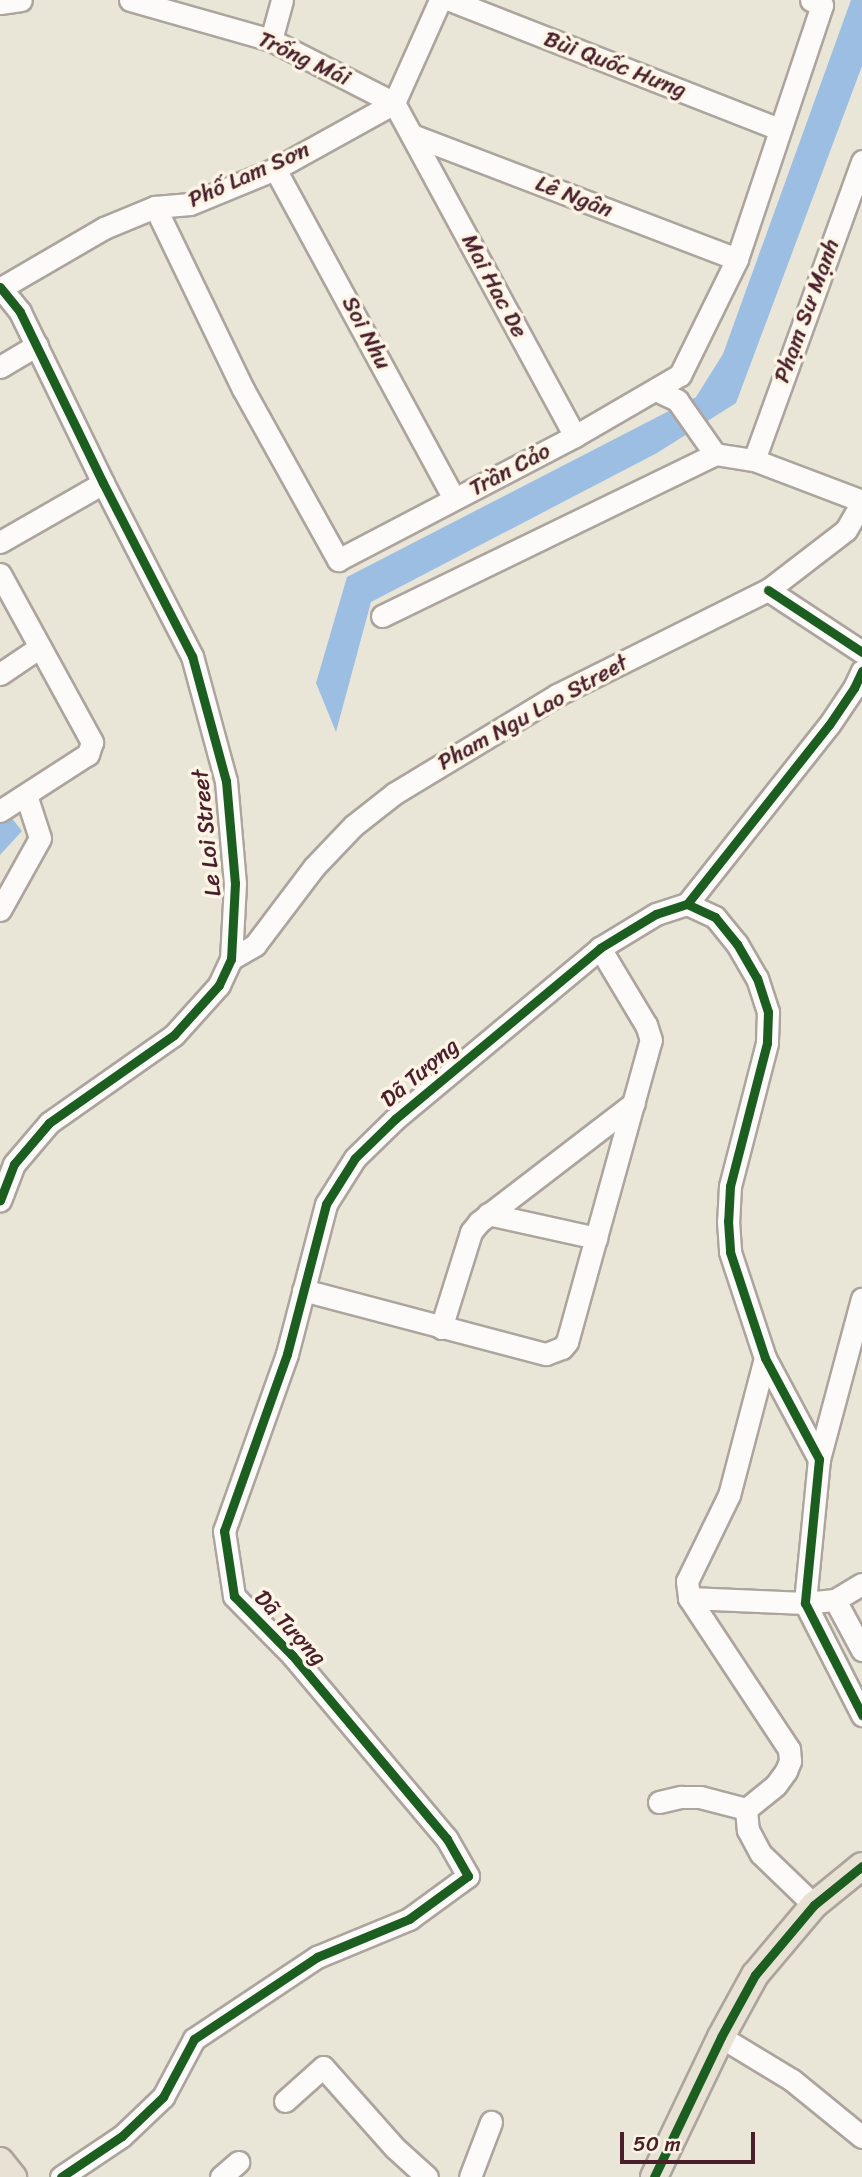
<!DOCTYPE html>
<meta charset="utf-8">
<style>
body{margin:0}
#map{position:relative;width:862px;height:2177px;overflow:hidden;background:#e9e5d7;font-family:Sriracha,sans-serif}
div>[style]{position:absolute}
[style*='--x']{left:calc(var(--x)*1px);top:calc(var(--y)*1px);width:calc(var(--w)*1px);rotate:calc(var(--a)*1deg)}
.water>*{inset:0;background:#9dbee3}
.roads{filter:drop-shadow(2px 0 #aca49d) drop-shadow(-2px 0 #aca49d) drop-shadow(0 2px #aca49d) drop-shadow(0 -2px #aca49d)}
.minor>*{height:21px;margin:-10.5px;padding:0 10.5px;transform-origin:10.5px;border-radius:10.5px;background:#fcfbf9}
.major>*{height:26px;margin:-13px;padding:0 13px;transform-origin:13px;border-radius:13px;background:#e7e2d4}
.cycleway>*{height:9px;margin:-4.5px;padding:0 4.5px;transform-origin:4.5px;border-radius:4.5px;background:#1b5e20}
span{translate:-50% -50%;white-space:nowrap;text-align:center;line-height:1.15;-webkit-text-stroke:7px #fcf5e5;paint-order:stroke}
.street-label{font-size:23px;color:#4a1f2b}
.scale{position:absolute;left:620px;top:2132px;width:135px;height:32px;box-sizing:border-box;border:4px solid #4a1f2b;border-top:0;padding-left:9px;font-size:21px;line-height:24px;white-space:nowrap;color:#4a1f2b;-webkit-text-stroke:5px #fcf5e5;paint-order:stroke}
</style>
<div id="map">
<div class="water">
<i style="clip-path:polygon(851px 0,862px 0,862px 66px,736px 403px,657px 453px,371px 602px,336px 732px,316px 683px,347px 577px,696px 397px,723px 354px)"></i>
<i style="clip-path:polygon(10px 816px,22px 831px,0 855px,0 822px)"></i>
</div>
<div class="roads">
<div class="minor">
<i style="--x:130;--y:0;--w:147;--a:15.8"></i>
<i style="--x:271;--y:40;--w:138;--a:27.1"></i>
<i style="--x:394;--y:103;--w:379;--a:61.5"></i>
<i style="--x:450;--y:0;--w:354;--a:21.4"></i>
<i style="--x:0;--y:3;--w:21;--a:-8"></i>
<i style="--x:271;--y:40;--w:41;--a:-74.6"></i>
<i style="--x:412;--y:135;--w:348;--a:20.9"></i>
<i style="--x:275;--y:169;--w:375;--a:61.5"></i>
<i style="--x:155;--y:207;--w:202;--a:64.2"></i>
<i style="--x:243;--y:389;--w:196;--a:60.9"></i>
<i style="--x:338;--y:560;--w:267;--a:-27.6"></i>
<i style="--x:575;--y:436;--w:121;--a:-30.2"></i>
<i style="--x:680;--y:375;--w:129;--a:-63.8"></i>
<i style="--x:737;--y:259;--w:268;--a:-71.5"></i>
<i style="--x:822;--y:5;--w:12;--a:-156"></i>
<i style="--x:0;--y:287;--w:32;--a:51"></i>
<i style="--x:20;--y:312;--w:190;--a:64.1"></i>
<i style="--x:103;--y:483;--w:195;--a:62.8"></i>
<i style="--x:192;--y:656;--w:130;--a:74.8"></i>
<i style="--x:226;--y:781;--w:102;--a:85"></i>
<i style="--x:235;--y:883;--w:76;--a:93"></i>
<i style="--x:231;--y:959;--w:29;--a:115"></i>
<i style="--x:219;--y:985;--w:67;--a:132"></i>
<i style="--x:174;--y:1035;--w:153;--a:144.9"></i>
<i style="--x:49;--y:1123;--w:54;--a:130.5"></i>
<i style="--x:14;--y:1164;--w:39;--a:111"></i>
<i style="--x:1;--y:288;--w:119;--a:-30.2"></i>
<i style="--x:104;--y:228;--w:55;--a:-22.4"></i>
<i style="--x:155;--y:207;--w:35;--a:-5"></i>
<i style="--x:190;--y:204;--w:92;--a:-22.4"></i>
<i style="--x:275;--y:169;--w:136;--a:-29"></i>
<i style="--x:394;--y:103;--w:113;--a:-65.9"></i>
<i style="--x:0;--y:367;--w:43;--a:-30.7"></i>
<i style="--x:658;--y:388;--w:6;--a:51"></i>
<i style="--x:662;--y:393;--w:17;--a:25"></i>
<i style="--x:677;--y:400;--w:66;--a:54.9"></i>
<i style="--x:754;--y:460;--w:318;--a:-70.1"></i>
<i style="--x:0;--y:542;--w:119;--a:-29.8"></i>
<i style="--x:0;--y:574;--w:192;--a:61.3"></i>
<i style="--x:92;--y:742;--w:13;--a:108"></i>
<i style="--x:88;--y:754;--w:105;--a:147.1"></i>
<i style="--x:768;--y:590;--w:113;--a:33.4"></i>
<i style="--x:382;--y:616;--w:370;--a:-25.9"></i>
<i style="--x:715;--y:454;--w:39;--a:9"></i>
<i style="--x:754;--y:460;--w:116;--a:20.8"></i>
<i style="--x:0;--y:674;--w:48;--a:-34"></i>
<i style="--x:687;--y:904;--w:31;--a:25"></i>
<i style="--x:715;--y:917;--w:35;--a:51"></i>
<i style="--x:737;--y:944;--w:39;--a:60"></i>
<i style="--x:757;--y:978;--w:36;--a:72"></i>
<i style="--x:768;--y:1012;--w:31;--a:92"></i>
<i style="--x:767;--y:1043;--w:148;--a:104.5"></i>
<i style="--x:730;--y:1186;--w:35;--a:93"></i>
<i style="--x:728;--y:1221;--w:31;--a:86"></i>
<i style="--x:730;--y:1252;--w:112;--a:71.7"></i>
<i style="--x:765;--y:1358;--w:115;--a:61.9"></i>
<i style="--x:819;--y:1459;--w:145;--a:95.6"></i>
<i style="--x:805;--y:1603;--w:126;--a:63"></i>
<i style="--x:0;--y:910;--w:82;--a:-60.9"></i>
<i style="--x:40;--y:838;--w:45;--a:-108"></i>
<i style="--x:231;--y:959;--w:28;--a:-30"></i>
<i style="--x:255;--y:945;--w:98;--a:-52.9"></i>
<i style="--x:314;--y:867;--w:57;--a:-46.4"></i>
<i style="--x:353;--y:826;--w:53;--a:-38.2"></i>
<i style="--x:395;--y:793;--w:189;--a:-31.2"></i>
<i style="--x:557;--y:695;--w:236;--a:-26.5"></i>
<i style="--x:768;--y:590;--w:98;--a:-37.6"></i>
<i style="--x:846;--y:530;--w:32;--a:-60"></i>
<i style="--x:488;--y:1214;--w:111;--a:12.5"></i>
<i style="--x:303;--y:1290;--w:251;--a:14.8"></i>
<i style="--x:546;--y:1354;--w:17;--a:-21"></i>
<i style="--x:562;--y:1348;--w:8;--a:-50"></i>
<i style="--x:567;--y:1342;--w:313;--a:-74.5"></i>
<i style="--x:651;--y:1040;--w:16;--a:-108"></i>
<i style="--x:646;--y:1025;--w:90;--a:-120.9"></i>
<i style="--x:441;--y:1328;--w:101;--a:-72.6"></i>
<i style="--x:471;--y:1232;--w:13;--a:-51"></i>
<i style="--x:479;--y:1222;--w:195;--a:-37.5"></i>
<i style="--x:765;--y:1358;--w:142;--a:104.7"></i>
<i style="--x:729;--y:1495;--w:96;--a:116"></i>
<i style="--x:687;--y:1581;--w:17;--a:83"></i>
<i style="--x:689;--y:1598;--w:181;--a:56.5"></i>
<i style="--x:789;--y:1749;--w:12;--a:85"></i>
<i style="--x:790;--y:1761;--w:11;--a:112"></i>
<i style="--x:786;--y:1771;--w:17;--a:126"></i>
<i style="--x:776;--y:1785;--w:38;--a:141"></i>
<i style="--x:746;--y:1809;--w:21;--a:85"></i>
<i style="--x:748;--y:1830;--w:27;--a:62"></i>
<i style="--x:761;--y:1854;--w:74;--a:43.9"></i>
<i style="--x:819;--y:1459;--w:166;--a:-75"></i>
<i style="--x:689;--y:1598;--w:116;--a:2.5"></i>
<i style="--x:805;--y:1603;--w:30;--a:-6"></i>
<i style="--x:835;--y:1600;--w:31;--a:-31"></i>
<i style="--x:835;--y:1600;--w:57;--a:61.6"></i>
<i style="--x:659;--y:1802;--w:23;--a:-13"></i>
<i style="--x:681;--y:1797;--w:19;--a:0"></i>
<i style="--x:700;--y:1797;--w:48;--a:14.6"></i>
<i style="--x:721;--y:2037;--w:83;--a:31.2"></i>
<i style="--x:792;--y:2080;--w:90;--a:39.2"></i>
<i style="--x:285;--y:2101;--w:51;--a:-41.8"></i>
<i style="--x:323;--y:2067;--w:108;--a:48.4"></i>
<i style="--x:395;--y:2148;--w:43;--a:42.2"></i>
<i style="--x:61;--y:2177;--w:73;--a:-33.9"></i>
<i style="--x:122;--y:2136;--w:57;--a:-43.6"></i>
<i style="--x:163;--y:2097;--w:66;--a:-61.9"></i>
<i style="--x:194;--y:2039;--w:148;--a:-33.7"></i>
<i style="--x:317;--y:1957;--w:100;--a:-22.4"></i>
<i style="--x:409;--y:1919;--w:73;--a:-36.1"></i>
<i style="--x:468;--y:1876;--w:43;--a:-119.6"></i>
<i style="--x:447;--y:1839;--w:241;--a:-130.1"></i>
<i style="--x:292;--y:1655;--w:83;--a:-134.5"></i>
<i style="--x:234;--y:1596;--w:66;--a:-98.7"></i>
<i style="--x:224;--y:1531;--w:188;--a:-70.4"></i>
<i style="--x:287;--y:1354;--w:155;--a:-75.4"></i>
<i style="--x:326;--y:1204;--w:54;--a:-57.8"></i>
<i style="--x:355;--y:1158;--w:56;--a:-44.3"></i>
<i style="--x:395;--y:1119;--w:267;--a:-39.8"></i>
<i style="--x:600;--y:948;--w:66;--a:-31.3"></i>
<i style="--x:656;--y:914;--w:33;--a:-18"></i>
<i style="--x:687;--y:904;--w:228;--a:-51.6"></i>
<i style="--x:829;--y:725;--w:45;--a:-56"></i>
<i style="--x:854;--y:688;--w:19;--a:-65"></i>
<i style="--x:221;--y:2177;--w:23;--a:-41"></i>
<i style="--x:470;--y:2177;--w:59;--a:-69.1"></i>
</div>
<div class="major">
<i style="--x:0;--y:2161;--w:21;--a:51"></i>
<i style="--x:654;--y:2177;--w:155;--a:-64.4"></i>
<i style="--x:721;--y:2037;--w:71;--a:-61.3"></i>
<i style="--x:755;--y:1975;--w:92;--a:-49.9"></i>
<i style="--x:814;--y:1905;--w:62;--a:-39.1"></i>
</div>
</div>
<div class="cycleway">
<i style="--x:0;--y:287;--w:32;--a:51"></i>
<i style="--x:20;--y:312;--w:190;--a:64.1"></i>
<i style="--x:103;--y:483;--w:195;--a:62.8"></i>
<i style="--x:192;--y:656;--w:130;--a:74.8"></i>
<i style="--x:226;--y:781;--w:102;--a:85"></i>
<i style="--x:235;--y:883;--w:76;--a:93"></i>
<i style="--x:231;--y:959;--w:29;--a:115"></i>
<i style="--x:219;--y:985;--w:67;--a:132"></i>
<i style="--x:174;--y:1035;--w:153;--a:144.9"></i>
<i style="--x:49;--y:1123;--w:54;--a:130.5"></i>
<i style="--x:14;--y:1164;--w:39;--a:111"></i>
<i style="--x:768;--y:590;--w:113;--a:33.4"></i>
<i style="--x:687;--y:904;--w:31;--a:25"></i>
<i style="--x:715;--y:917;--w:35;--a:51"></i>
<i style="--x:737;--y:944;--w:39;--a:60"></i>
<i style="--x:757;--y:978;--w:36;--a:72"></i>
<i style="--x:768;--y:1012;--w:31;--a:92"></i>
<i style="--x:767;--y:1043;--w:148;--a:104.5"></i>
<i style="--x:730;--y:1186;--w:35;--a:93"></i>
<i style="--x:728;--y:1221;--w:31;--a:86"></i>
<i style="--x:730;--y:1252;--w:112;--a:71.7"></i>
<i style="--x:765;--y:1358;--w:115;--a:61.9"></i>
<i style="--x:819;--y:1459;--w:145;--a:95.6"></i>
<i style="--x:805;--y:1603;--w:126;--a:63"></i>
<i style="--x:61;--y:2177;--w:73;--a:-33.9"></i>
<i style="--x:122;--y:2136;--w:57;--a:-43.6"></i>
<i style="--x:163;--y:2097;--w:66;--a:-61.9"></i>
<i style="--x:194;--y:2039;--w:148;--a:-33.7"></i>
<i style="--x:317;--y:1957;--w:100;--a:-22.4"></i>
<i style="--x:409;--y:1919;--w:73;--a:-36.1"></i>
<i style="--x:468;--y:1876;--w:43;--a:-119.6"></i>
<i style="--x:447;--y:1839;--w:241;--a:-130.1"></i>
<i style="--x:292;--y:1655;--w:83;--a:-134.5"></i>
<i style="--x:234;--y:1596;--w:66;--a:-98.7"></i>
<i style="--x:224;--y:1531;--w:188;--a:-70.4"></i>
<i style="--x:287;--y:1354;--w:155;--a:-75.4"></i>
<i style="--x:326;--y:1204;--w:54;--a:-57.8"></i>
<i style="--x:355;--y:1158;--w:56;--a:-44.3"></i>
<i style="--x:395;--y:1119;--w:267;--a:-39.8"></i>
<i style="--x:600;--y:948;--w:66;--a:-31.3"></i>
<i style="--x:656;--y:914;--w:33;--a:-18"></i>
<i style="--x:687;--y:904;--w:228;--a:-51.6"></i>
<i style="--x:829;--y:725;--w:45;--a:-56"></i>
<i style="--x:854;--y:688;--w:19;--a:-65"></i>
<i style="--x:654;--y:2177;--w:155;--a:-64.4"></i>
<i style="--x:721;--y:2037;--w:71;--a:-61.3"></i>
<i style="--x:755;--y:1975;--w:92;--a:-49.9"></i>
<i style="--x:814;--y:1905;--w:62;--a:-39.1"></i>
</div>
<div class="street-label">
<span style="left:304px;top:59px;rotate:25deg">Trống Mái</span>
<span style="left:615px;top:65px;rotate:21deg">Bùi Quốc Hưng</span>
<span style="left:249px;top:175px;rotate:-24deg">Phố Lam Sơn</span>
<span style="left:574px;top:197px;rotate:21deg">Lê Ngân</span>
<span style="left:494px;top:286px;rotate:62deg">Mai Hac De</span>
<span style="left:807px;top:311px;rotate:-70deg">Phạm Sư Mạnh</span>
<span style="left:366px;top:333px;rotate:62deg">Soi Nhu</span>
<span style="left:510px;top:470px;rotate:-28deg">Trần Cảo</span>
<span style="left:533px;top:713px;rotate:-29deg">Pham Ngu Lao Street</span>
<span style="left:207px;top:833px;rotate:-96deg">Le Loi Street</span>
<span style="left:420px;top:1073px;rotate:-40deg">Dã Tượng</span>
<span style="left:290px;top:1628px;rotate:47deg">Dã Tượng</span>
</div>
<div class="scale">50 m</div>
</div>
